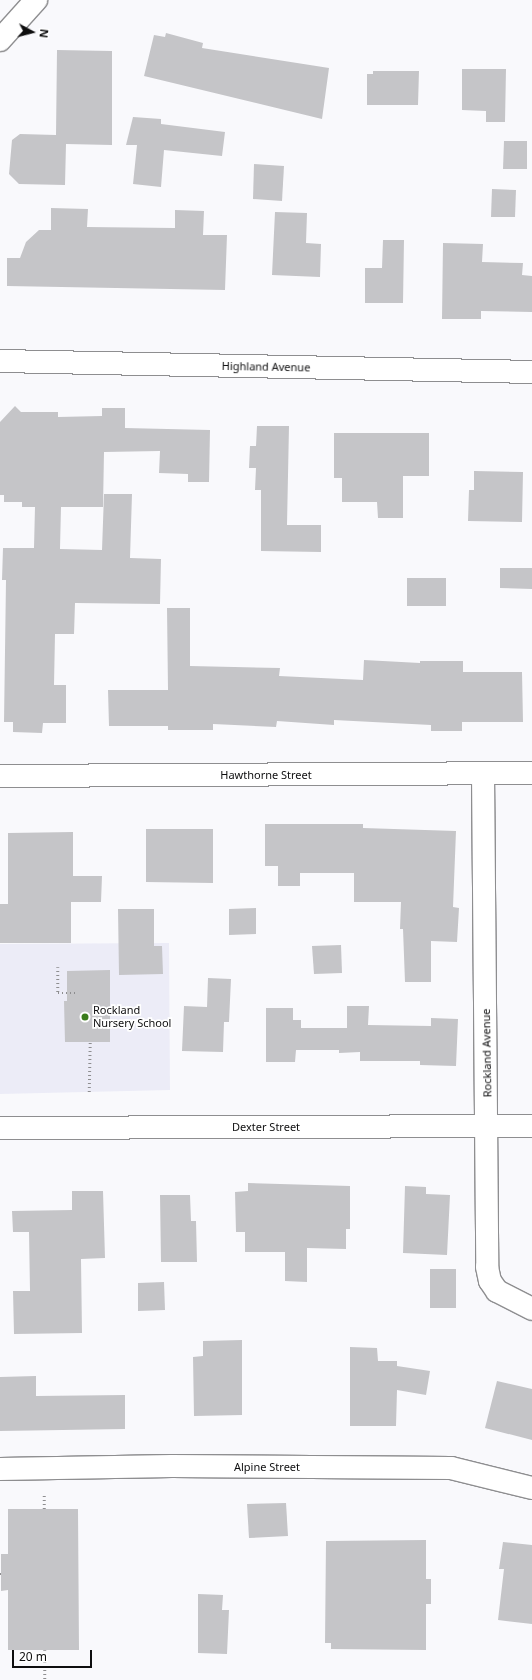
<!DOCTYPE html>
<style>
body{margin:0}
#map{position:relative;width:532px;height:1680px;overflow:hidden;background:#f9f9fc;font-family:"Noto Sans",sans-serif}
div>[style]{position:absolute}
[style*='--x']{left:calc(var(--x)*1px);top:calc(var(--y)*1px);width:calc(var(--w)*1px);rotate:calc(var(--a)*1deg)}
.built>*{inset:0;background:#ececf7}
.building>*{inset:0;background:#c5c5c8}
.path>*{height:2.5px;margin-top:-1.25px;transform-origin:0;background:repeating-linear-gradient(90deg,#8e8e90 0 1px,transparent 0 4px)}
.roads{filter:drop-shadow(1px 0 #8e8e90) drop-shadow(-1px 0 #8e8e90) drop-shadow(0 1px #8e8e90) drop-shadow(0 -1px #8e8e90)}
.minor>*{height:22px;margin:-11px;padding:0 11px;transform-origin:11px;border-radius:11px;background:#fff}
.tertiary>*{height:22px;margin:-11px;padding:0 11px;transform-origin:11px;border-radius:11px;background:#fff}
.secondary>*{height:22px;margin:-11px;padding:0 11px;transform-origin:11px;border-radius:11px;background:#fff}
.dots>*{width:11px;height:11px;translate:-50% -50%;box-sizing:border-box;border:2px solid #fff;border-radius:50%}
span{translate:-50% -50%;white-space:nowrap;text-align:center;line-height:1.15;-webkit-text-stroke:3.5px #fff;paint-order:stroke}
.street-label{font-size:11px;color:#0e0e0f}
.poi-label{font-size:11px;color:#0e0e0f}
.left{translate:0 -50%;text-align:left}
.north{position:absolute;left:12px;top:12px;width:40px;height:40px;-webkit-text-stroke:3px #fff;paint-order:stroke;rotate:97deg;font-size:11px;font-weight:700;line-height:16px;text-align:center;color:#0e0e0f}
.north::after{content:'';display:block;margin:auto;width:14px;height:18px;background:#0e0e0f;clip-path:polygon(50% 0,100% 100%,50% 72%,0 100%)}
.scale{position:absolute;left:12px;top:1650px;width:80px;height:18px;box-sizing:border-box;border:2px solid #0e0e0f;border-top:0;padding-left:5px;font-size:12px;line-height:14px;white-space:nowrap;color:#0e0e0f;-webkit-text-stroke:3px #fff;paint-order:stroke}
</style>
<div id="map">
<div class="built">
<i style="clip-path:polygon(169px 943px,170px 1090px,0 1094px,0 944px)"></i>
</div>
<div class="building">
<i style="clip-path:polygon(166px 33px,203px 43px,202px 48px,329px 68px,322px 119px,144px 76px,154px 35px,165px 37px)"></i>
<i style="clip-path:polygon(57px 50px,112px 51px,112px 145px,66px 144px,65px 185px,19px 184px,9px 174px,12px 140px,20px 134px,56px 135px)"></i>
<i style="clip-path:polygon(462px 69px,506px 69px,505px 122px,486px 122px,486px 111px,462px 110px)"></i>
<i style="clip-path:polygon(373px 71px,419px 71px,418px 105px,367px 105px,367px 74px,373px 74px)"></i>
<i style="clip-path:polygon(133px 117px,161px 119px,161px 124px,225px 132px,222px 156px,164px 150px,161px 187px,133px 184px,137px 145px,126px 145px)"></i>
<i style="clip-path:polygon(504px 141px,527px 141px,527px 169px,503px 169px)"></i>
<i style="clip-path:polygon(254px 164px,284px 166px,282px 201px,253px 199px)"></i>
<i style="clip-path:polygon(492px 189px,516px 190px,515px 217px,491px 217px)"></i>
<i style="clip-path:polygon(51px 208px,88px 209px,87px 227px,175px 228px,175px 210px,204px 211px,203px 235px,227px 235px,225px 290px,7px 286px,7px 258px,20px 258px,26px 242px,39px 230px,51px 230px)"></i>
<i style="clip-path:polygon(275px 212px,307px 213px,306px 243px,321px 244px,320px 277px,272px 275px)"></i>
<i style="clip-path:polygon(383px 240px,404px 240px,403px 303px,365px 303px,365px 268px,382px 268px)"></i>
<i style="clip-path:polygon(443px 243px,483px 244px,482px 262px,523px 263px,522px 275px,532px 276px,532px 312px,481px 311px,481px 319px,442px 319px)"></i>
<i style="clip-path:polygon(15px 406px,21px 412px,58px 412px,58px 417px,102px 416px,102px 408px,125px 408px,125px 428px,210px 430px,209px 482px,188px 482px,188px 474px,159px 473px,160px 451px,104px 452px,103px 507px,61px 507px,60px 549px,102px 550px,104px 494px,132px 494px,130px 558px,161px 559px,160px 604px,75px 603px,74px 634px,55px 634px,54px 685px,66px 685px,66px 723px,43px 723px,42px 733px,13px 732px,13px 722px,4px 722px,6px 580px,2px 580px,3px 548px,34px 548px,35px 507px,22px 507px,22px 502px,4px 502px,4px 495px,0 495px,0 422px)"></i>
<i style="clip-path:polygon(257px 426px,289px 426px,287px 525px,321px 525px,321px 552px,261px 551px,261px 490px,255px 490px,256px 468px,249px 468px,250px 446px,256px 446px)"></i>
<i style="clip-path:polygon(334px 433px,429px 433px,429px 476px,403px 476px,403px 518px,378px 518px,377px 502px,342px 502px,342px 478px,334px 478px)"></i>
<i style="clip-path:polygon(474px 471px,523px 472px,522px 522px,468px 521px,469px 490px,474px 490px)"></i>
<i style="clip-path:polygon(500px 568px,532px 568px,532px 589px,500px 588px)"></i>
<i style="clip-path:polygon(407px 578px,446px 578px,446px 606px,407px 606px)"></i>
<i style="clip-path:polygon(167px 608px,190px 608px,190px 666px,280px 668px,279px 676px,363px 680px,364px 660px,420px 663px,420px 661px,463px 661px,463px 672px,522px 672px,523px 722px,462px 722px,462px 731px,431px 731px,431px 725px,334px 720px,334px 725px,277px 721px,276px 727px,213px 724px,213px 730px,168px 730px,168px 726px,109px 726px,108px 690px,168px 690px)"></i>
<i style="clip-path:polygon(265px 824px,363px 824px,363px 828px,456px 831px,453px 907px,459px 908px,457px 942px,431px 941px,431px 982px,405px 982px,403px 929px,400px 929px,401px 902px,354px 902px,354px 873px,300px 873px,300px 886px,278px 886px,278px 866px,265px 866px)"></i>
<i style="clip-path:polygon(146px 829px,213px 829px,213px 883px,146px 882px)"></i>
<i style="clip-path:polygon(73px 832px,73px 876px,102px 876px,101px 902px,71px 902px,71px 943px,0 943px,0 904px,8px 904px,8px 833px)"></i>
<i style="clip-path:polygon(256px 908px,256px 934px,229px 935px,229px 909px)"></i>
<i style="clip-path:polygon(118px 909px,154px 909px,154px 946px,162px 946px,163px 974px,119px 975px)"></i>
<i style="clip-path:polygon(341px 945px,342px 973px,314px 974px,312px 946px)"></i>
<i style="clip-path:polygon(110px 970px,110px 1042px,65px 1042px,64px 1001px,67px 1001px,67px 971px)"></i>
<i style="clip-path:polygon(208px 978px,231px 979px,229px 1022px,224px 1022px,223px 1052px,182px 1051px,184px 1006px,207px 1007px)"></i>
<i style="clip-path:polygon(347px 1006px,369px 1006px,368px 1025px,431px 1026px,431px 1018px,458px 1019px,456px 1066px,420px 1065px,420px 1061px,360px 1061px,360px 1052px,339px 1053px,339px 1050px,296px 1050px,295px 1062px,266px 1062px,266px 1008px,293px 1008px,293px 1020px,301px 1020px,301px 1028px,347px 1028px)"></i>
<i style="clip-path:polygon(248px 1183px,350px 1186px,350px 1229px,346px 1229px,346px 1249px,307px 1248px,307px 1282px,285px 1281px,285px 1252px,245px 1252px,245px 1232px,236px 1232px,235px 1192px,248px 1191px)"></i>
<i style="clip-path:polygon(405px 1186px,426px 1187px,426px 1194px,450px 1195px,447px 1255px,403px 1253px)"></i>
<i style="clip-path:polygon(72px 1191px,103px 1191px,105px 1258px,81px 1259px,82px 1333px,14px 1334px,13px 1291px,30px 1291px,29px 1232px,13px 1232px,12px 1211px,72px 1210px)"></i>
<i style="clip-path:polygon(160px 1195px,190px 1195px,191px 1221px,196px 1221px,197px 1262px,161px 1262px)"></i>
<i style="clip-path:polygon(430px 1269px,456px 1269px,456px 1308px,430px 1308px)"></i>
<i style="clip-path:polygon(164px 1282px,165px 1310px,138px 1311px,138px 1283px)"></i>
<i style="clip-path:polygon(242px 1340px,242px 1415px,194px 1416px,193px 1357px,203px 1356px,203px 1341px)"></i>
<i style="clip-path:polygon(350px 1347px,377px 1348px,378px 1361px,397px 1361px,397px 1366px,430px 1371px,426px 1395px,397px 1390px,396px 1426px,350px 1426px)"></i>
<i style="clip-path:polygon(36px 1376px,36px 1396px,125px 1395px,125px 1429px,0 1431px,0 1377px)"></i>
<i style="clip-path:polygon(497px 1381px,532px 1389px,532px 1440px,485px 1428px)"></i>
<i style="clip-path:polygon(286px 1503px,288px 1536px,249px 1538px,247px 1504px)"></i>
<i style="clip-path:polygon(8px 1509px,78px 1509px,79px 1650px,8px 1650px,8px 1590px,1px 1591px,1px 1554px,8px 1554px)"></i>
<i style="clip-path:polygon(426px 1540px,426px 1579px,431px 1579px,431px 1604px,426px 1604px,426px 1650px,331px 1649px,331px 1643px,325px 1643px,326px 1541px)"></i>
<i style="clip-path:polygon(503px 1542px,532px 1545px,532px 1624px,498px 1620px,504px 1569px,499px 1569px)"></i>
<i style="clip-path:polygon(198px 1594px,223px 1595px,222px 1610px,229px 1610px,227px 1654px,198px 1653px)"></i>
</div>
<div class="path">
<i style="--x:58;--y:967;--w:26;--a:90"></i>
<i style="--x:58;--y:993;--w:17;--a:0"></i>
<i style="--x:89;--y:1092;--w:50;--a:-88.9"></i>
<i style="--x:44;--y:1509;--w:16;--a:-90"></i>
<i style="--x:0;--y:1574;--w:1;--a:0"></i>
<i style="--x:45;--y:1650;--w:30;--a:90"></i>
</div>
<div class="roads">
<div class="minor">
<i style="--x:483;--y:773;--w:494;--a:89.5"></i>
<i style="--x:487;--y:1267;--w:14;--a:78"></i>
<i style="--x:490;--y:1281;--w:12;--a:55"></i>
<i style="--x:497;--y:1291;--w:39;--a:27"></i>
<i style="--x:0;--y:1128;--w:532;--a:-0.22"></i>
<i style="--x:0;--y:1469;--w:172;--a:-1"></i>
<i style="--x:172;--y:1466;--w:279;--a:0.4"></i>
<i style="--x:451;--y:1468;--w:83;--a:13.9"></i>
</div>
<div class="tertiary">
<i style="--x:0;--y:40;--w:54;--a:-48"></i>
<i style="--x:0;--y:776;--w:532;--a:-0.32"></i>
</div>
<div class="secondary">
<i style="--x:0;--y:361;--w:532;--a:1.18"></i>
</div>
</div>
<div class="dots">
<i style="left:85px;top:1017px;background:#3a7c1c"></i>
</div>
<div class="street-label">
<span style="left:266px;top:367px;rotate:1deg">Highland Avenue</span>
<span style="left:266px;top:775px">Hawthorne Street</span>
<span style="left:487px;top:1053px;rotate:-91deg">Rockland Avenue</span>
<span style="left:266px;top:1127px">Dexter Street</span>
<span style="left:267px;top:1467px">Alpine Street</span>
</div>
<div class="poi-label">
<span class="left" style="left:93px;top:1017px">Rockland<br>Nursery School</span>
</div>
<div class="north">N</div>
<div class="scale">20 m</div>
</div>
